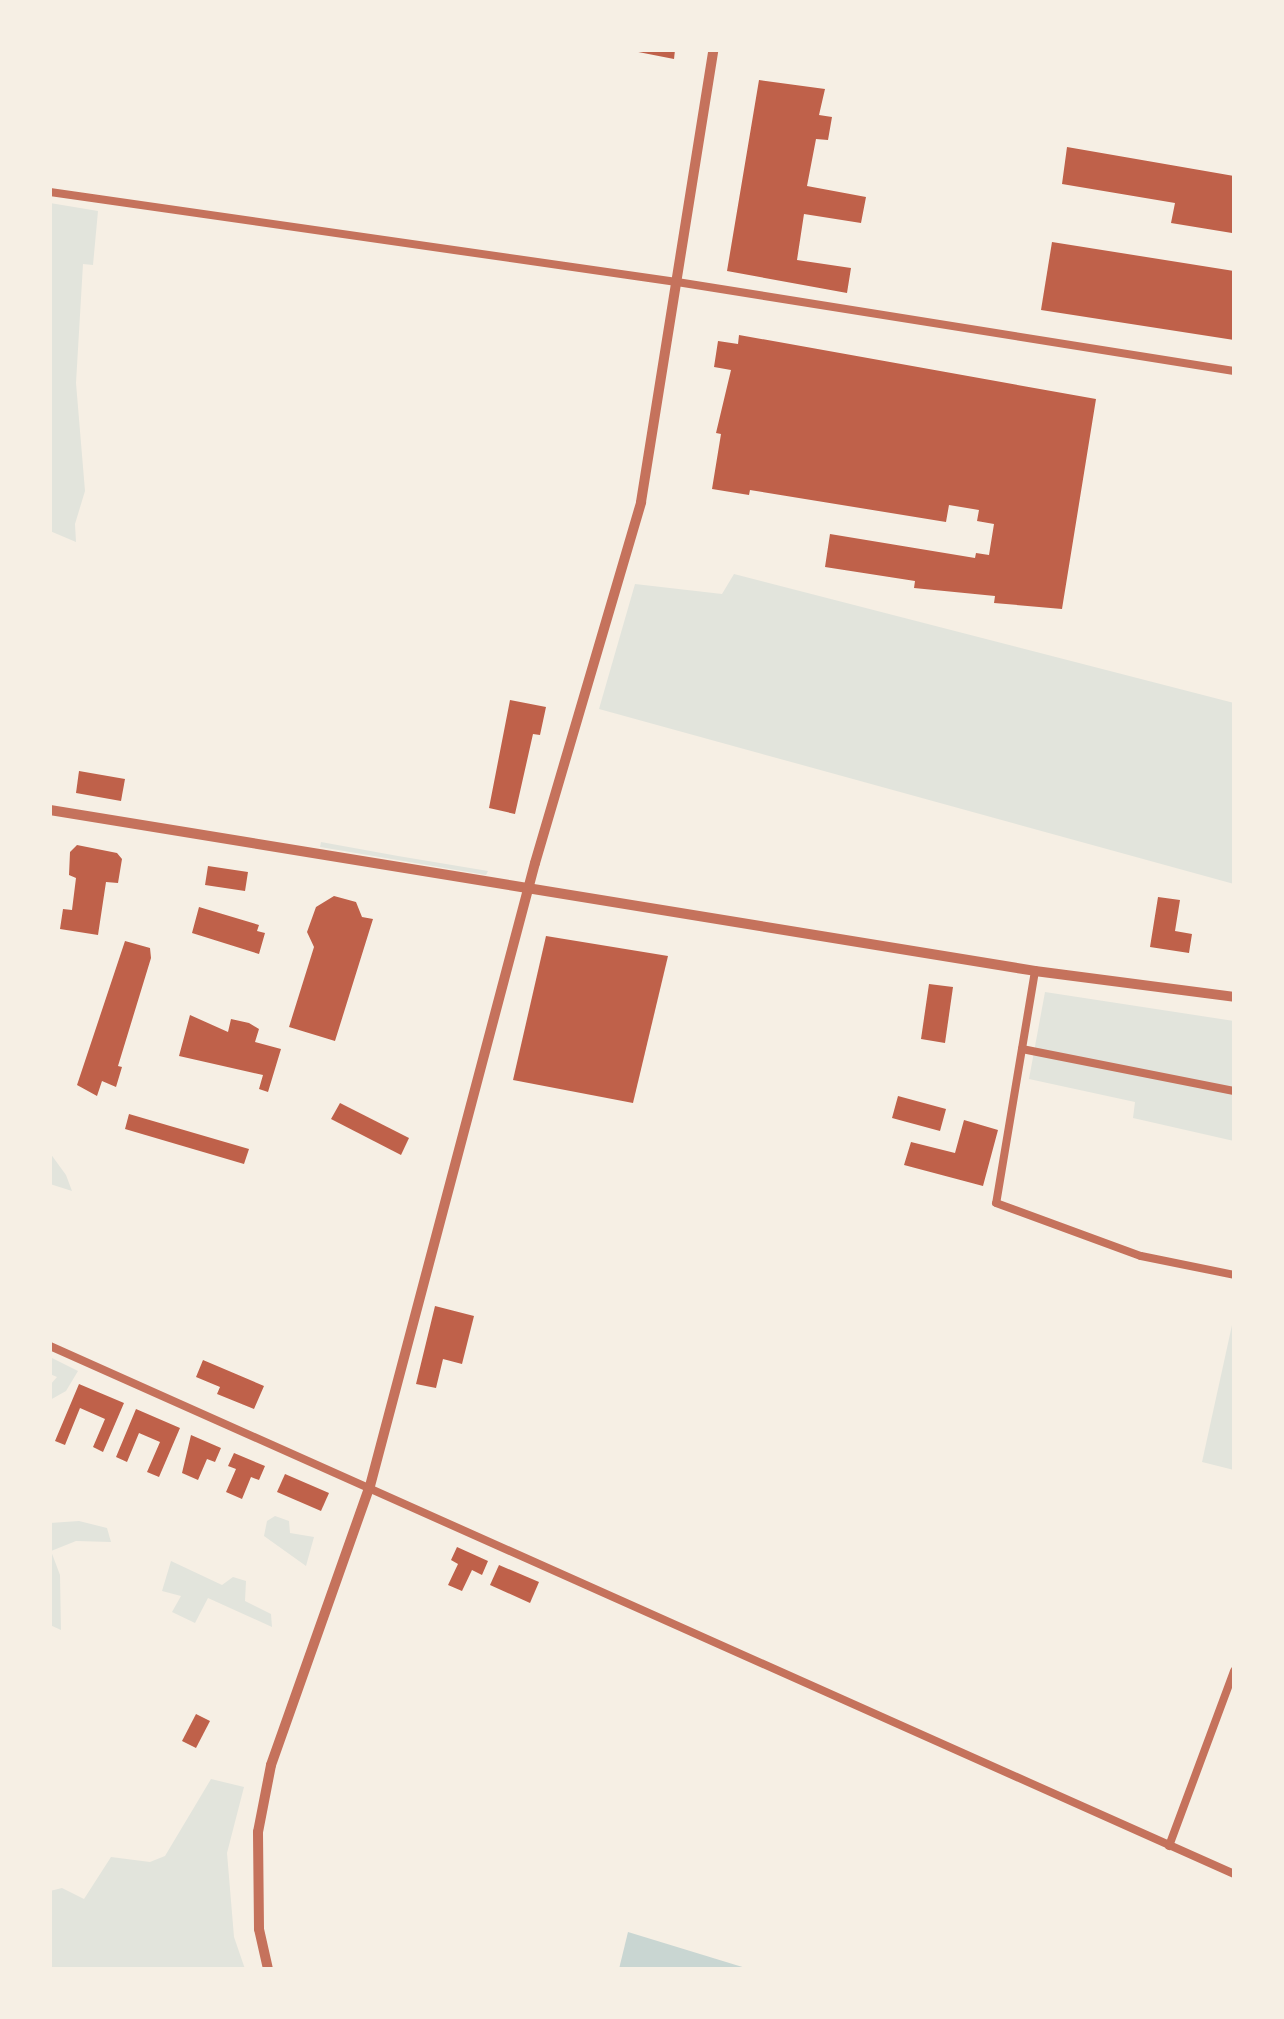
<!DOCTYPE html>
<style>
body{margin:0}
#map{position:relative;width:1284px;height:2019px;overflow:hidden;background:#f6efe4;font-family:"Noto Sans",sans-serif}
div>[style]{position:absolute}
[style*='--x']{left:calc(var(--x)*1px);top:calc(var(--y)*1px);width:calc(var(--w)*1px);rotate:calc(var(--a)*1deg)}
.green>*{inset:0;background:#e2e4dc}
.water>*{inset:0;background:#c9d6d2}
.building>*{inset:0;background:#bf614a}
.minor>*{height:8px;margin:-4px;padding:0 4px;transform-origin:4px;border-radius:4px;background:#c5725c}
.tertiary>*{height:10px;margin:-5px;padding:0 5px;transform-origin:5px;border-radius:5px;background:#c5725c}
span{translate:-50% -50%;white-space:nowrap;text-align:center;line-height:1.15;-webkit-text-stroke:8px #f6efe4;paint-order:stroke}
.frame{position:absolute;inset:0;border:52px solid #f6efe4;pointer-events:none}
</style>
<div id="map">
<div class="green">
<i style="clip-path:polygon(50px 203px,98px 211px,93px 265px,83px 264px,76px 383px,85px 491px,75px 524px,76px 542px,50px 531px)"></i>
<i style="clip-path:polygon(734px 574px,1234px 703px,1234px 884px,599px 709px,635px 584px,722px 594px)"></i>
<i style="clip-path:polygon(321px 842px,398px 856px,488px 871px,486px 875px,320px 847px)"></i>
<i style="clip-path:polygon(1045px 992px,1234px 1021px,1234px 1141px,1133px 1118px,1135px 1102px,1029px 1079px)"></i>
<i style="clip-path:polygon(50px 1153px,66px 1175px,72px 1191px,50px 1184px)"></i>
<i style="clip-path:polygon(1234px 1316px,1234px 1470px,1202px 1462px)"></i>
<i style="clip-path:polygon(50px 1357px,78px 1371px,66px 1391px,50px 1400px,50px 1385px,57px 1377px,50px 1374px)"></i>
<i style="clip-path:polygon(275px 1516px,289px 1521px,290px 1533px,314px 1537px,306px 1566px,264px 1536px,267px 1521px)"></i>
<i style="clip-path:polygon(79px 1521px,107px 1528px,111px 1542px,76px 1541px,51px 1551px,60px 1575px,61px 1630px,50px 1625px,50px 1523px)"></i>
<i style="clip-path:polygon(171px 1561px,222px 1585px,233px 1577px,246px 1581px,245px 1601px,271px 1614px,272px 1627px,208px 1598px,195px 1623px,172px 1612px,181px 1596px,162px 1591px)"></i>
<i style="clip-path:polygon(211px 1779px,244px 1787px,227px 1853px,234px 1937px,245px 1969px,50px 1969px,50px 1891px,62px 1888px,84px 1899px,111px 1857px,150px 1862px,165px 1856px)"></i>
</div>
<div class="water">
<i style="clip-path:polygon(628px 1932px,749px 1969px,619px 1969px)"></i>
</div>
<div class="building">
<i style="clip-path:polygon(628px 50px,675px 50px,674px 59px)"></i>
<i style="clip-path:polygon(759px 80px,825px 89px,819px 115px,832px 117px,828px 140px,816px 139px,807px 186px,866px 197px,861px 223px,804px 214px,797px 260px,851px 268px,847px 293px,727px 271px)"></i>
<i style="clip-path:polygon(1067px 147px,1234px 176px,1232px 233px,1171px 223px,1175px 203px,1062px 184px)"></i>
<i style="clip-path:polygon(1052px 242px,1234px 271px,1234px 340px,1041px 310px)"></i>
<i style="clip-path:polygon(739px 335px,1096px 399px,1062px 609px,994px 603px,995px 596px,914px 588px,915px 581px,825px 567px,830px 534px,975px 558px,976px 553px,989px 555px,994px 524px,977px 521px,979px 510px,949px 505px,946px 522px,750px 490px,749px 495px,712px 489px,721px 434px,716px 433px,731px 370px,714px 367px,718px 341px,738px 344px)"></i>
<i style="clip-path:polygon(510px 700px,546px 707px,540px 735px,533px 734px,515px 814px,489px 808px)"></i>
<i style="clip-path:polygon(79px 771px,125px 779px,121px 801px,76px 793px)"></i>
<i style="clip-path:polygon(77px 845px,117px 853px,122px 859px,118px 883px,106px 882px,98px 935px,60px 929px,63px 909px,72px 910px,76px 878px,69px 875px,70px 852px)"></i>
<i style="clip-path:polygon(208px 866px,248px 872px,245px 891px,205px 885px)"></i>
<i style="clip-path:polygon(334px 896px,356px 902px,362px 917px,373px 919px,335px 1041px,289px 1027px,314px 947px,307px 932px,316px 907px)"></i>
<i style="clip-path:polygon(1158px 897px,1180px 900px,1175px 931px,1192px 934px,1189px 953px,1150px 947px)"></i>
<i style="clip-path:polygon(199px 907px,259px 925px,257px 931px,265px 933px,259px 954px,192px 933px)"></i>
<i style="clip-path:polygon(546px 936px,668px 956px,633px 1103px,513px 1080px)"></i>
<i style="clip-path:polygon(125px 941px,150px 948px,151px 958px,118px 1066px,122px 1067px,116px 1087px,102px 1081px,97px 1096px,77px 1085px)"></i>
<i style="clip-path:polygon(929px 984px,953px 987px,945px 1043px,921px 1039px)"></i>
<i style="clip-path:polygon(190px 1015px,228px 1032px,231px 1019px,249px 1023px,259px 1029px,255px 1042px,281px 1049px,268px 1092px,259px 1089px,263px 1075px,179px 1056px)"></i>
<i style="clip-path:polygon(898px 1096px,946px 1109px,940px 1131px,892px 1118px)"></i>
<i style="clip-path:polygon(340px 1103px,409px 1138px,401px 1155px,331px 1119px)"></i>
<i style="clip-path:polygon(129px 1114px,249px 1149px,244px 1164px,125px 1129px)"></i>
<i style="clip-path:polygon(964px 1120px,998px 1130px,983px 1186px,904px 1165px,911px 1142px,955px 1153px)"></i>
<i style="clip-path:polygon(435px 1306px,474px 1316px,462px 1364px,443px 1359px,436px 1388px,416px 1384px)"></i>
<i style="clip-path:polygon(203px 1360px,264px 1386px,254px 1409px,217px 1394px,220px 1387px,196px 1377px)"></i>
<i style="clip-path:polygon(79px 1384px,124px 1403px,103px 1452px,93px 1447px,105px 1419px,80px 1408px,65px 1445px,55px 1441px)"></i>
<i style="clip-path:polygon(136px 1409px,180px 1428px,159px 1477px,147px 1472px,160px 1442px,139px 1433px,127px 1462px,116px 1457px)"></i>
<i style="clip-path:polygon(191px 1435px,221px 1448px,215px 1462px,207px 1459px,198px 1480px,182px 1473px)"></i>
<i style="clip-path:polygon(234px 1453px,265px 1466px,259px 1480px,251px 1477px,242px 1499px,226px 1492px,236px 1469px,228px 1466px)"></i>
<i style="clip-path:polygon(285px 1474px,329px 1493px,321px 1511px,277px 1492px)"></i>
<i style="clip-path:polygon(457px 1547px,488px 1561px,482px 1575px,472px 1570px,462px 1591px,448px 1585px,458px 1564px,451px 1560px)"></i>
<i style="clip-path:polygon(499px 1565px,539px 1582px,530px 1603px,490px 1585px)"></i>
<i style="clip-path:polygon(196px 1714px,210px 1721px,196px 1748px,182px 1741px)"></i>
</div>
<div class="minor">
<i style="--x:50;--y:192;--w:633;--a:8.17"></i>
<i style="--x:677;--y:282;--w:564;--a:9.08"></i>
<i style="--x:1035;--y:971;--w:235;--a:99.5"></i>
<i style="--x:996;--y:1203;--w:154;--a:20.1"></i>
<i style="--x:1141;--y:1256;--w:95;--a:11.5"></i>
<i style="--x:1022;--y:1049;--w:216;--a:11.2"></i>
<i style="--x:50;--y:1346;--w:1296;--a:24.03"></i>
<i style="--x:1169;--y:1846;--w:187;--a:-69.6"></i>
</div>
<div class="tertiary">
<i style="--x:50;--y:810;--w:998;--a:9.28"></i>
<i style="--x:1035;--y:971;--w:201;--a:7.4"></i>
<i style="--x:268;--y:1969;--w:41;--a:-102.7"></i>
<i style="--x:259;--y:1929;--w:97;--a:-90.6"></i>
<i style="--x:258;--y:1832;--w:68;--a:-79"></i>
<i style="--x:271;--y:1765;--w:296;--a:-70.5"></i>
<i style="--x:370;--y:1486;--w:644;--a:-75.17"></i>
<i style="--x:535;--y:863;--w:376;--a:-73.6"></i>
<i style="--x:641;--y:502;--w:458;--a:-80.9"></i>
</div>
<div class="frame"></div>
</div>
